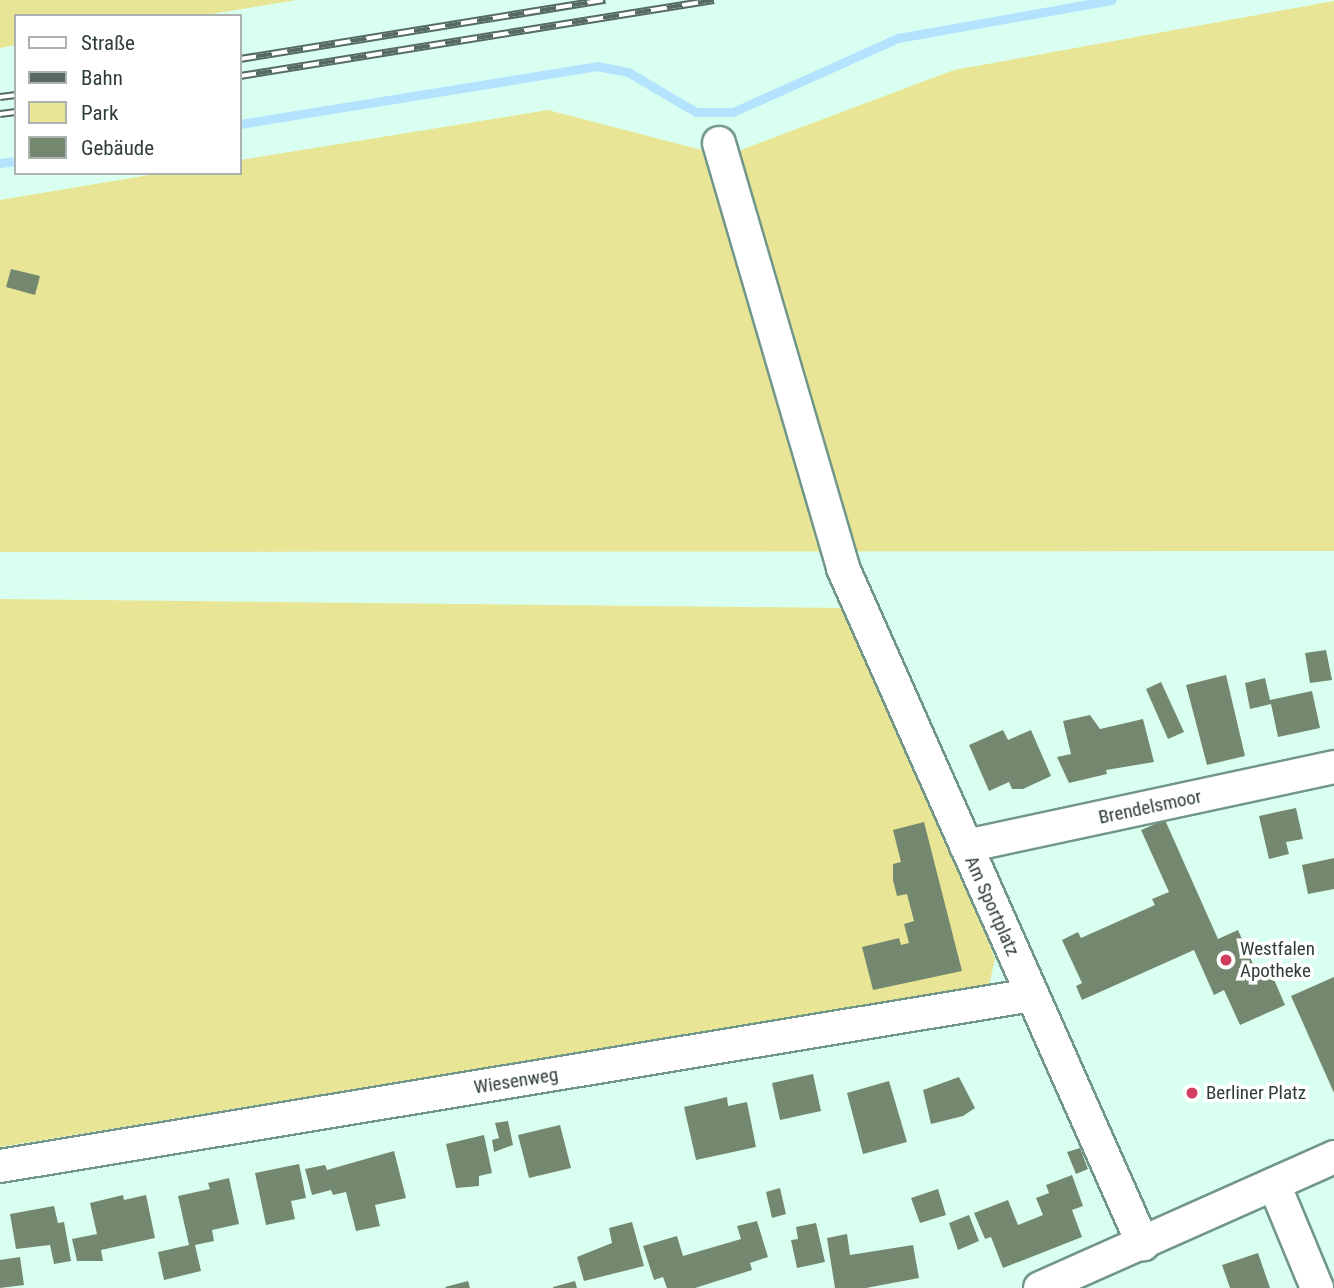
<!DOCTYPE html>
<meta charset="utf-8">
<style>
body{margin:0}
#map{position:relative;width:1334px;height:1288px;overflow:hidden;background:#d9fff0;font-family:"Roboto Condensed",sans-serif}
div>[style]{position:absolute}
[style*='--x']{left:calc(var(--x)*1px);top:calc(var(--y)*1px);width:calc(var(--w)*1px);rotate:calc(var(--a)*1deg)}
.green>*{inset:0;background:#e8e696}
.stream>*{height:9px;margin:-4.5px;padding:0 4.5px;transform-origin:4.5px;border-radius:4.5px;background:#b3e3ff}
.building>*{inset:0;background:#74886f}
.roads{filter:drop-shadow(2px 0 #729689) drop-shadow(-2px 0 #729689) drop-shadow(0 2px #729689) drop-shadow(0 -2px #729689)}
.minor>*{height:32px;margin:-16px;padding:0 16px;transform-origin:16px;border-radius:16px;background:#fff}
.rail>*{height:8px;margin-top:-4px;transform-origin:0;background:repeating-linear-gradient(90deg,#fff 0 16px,#576b63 0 32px);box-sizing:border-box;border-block:2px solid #576b63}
.dots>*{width:19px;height:19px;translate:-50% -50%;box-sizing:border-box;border:4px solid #fff;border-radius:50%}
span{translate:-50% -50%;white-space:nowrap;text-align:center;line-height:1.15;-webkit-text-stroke:7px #fff;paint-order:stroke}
.street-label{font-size:19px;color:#2f3e38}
.poi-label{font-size:19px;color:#2f3e38}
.left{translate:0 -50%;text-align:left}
.legend{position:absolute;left:14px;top:14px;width:228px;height:161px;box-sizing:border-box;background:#fff;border:2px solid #acb2af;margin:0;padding:9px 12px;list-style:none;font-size:21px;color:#2f3e38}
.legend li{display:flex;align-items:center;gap:14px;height:35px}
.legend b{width:35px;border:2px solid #acb2af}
</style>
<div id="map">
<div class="green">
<i style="clip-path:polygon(0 0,297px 0,199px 16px,16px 16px,16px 45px,0 48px)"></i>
<i style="clip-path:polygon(1334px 1px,1334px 551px,0 552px,0 200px,161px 173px,240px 173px,240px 160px,548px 110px,725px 156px,954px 70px)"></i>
<i style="clip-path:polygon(0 599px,845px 608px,956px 854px,995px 959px,989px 985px,0 1147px)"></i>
</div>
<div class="stream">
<i style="--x:240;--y:124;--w:362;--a:-9.2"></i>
<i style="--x:597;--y:66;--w:32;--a:11"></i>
<i style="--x:628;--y:72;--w:79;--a:30.5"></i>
<i style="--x:696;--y:112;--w:37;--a:0"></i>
<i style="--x:733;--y:112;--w:181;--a:-24.2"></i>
<i style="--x:898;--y:38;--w:217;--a:-10.1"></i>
<i style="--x:0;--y:163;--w:16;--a:-7"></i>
</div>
<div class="building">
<i style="clip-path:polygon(11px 269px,40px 276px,35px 295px,6px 287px)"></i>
<i style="clip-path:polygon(1326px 650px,1332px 680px,1310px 683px,1305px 653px)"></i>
<i style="clip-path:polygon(1226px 675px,1245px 756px,1207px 765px,1186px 685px)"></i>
<i style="clip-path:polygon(1265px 678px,1270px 700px,1312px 691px,1320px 728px,1278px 737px,1271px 704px,1250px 709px,1245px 683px)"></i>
<i style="clip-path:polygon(1161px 682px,1184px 732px,1168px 739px,1146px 689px)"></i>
<i style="clip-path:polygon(1090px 715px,1100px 729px,1143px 719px,1154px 762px,1106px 770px,1107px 774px,1069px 783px,1057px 757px,1071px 754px,1063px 721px)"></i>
<i style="clip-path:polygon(1003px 730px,1008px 740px,1031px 730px,1051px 776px,1023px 789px,1012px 789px,1009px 782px,989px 791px,969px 745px)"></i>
<i style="clip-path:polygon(1296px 808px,1303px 839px,1286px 842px,1289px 854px,1269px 859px,1259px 816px)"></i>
<i style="clip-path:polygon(1165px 820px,1218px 939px,1238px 930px,1257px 973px,1269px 968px,1285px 1005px,1240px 1025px,1224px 990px,1214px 995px,1194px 950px,1082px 1000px,1076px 986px,1082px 983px,1062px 940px,1078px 932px,1081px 938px,1155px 905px,1152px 899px,1169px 892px,1141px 830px)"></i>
<i style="clip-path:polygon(924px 822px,962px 971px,873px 990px,862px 947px,899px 938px,901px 945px,909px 943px,904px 924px,914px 921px,907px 894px,897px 896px,893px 880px,893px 864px,901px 862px,893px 830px)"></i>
<i style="clip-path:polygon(1334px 858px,1334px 889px,1308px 894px,1302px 865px)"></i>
<i style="clip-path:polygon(1334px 977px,1334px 1093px,1291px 996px)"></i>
<i style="clip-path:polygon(813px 1074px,821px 1111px,780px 1120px,772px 1083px)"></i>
<i style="clip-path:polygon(959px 1077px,975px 1108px,963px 1116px,931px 1124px,923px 1090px)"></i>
<i style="clip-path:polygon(889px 1081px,907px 1142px,863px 1154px,847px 1093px)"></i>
<i style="clip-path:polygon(727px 1097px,728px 1106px,747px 1102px,756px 1147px,696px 1160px,684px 1107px)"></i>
<i style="clip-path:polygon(508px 1121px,513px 1145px,494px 1152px,492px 1140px,499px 1138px,495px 1123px)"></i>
<i style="clip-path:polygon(560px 1125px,571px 1168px,529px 1178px,518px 1135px)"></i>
<i style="clip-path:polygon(484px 1135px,492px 1173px,479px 1176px,479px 1186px,456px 1188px,446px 1144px)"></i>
<i style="clip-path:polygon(1080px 1148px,1088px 1169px,1076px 1174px,1067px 1152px)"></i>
<i style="clip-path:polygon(394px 1151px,406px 1198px,375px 1205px,380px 1226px,356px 1231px,346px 1192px,333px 1195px,331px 1190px,312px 1195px,305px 1169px,325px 1165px,327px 1170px)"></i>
<i style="clip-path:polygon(299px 1164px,306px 1198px,291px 1201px,295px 1219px,266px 1225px,255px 1173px)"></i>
<i style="clip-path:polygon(1072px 1175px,1083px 1206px,1072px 1210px,1082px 1237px,1003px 1268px,991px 1237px,985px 1239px,974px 1213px,1008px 1200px,1018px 1225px,1043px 1215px,1036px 1198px,1049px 1193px,1046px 1185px)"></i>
<i style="clip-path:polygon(229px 1178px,239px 1224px,212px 1230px,214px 1241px,195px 1245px,201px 1271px,164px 1280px,158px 1252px,189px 1245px,178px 1196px,210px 1189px,208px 1183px)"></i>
<i style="clip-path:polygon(780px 1188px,786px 1214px,772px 1218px,766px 1192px)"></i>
<i style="clip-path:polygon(938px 1189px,946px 1215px,920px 1223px,911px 1198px)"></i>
<i style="clip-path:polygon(123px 1195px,124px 1200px,146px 1195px,155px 1238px,101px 1250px,103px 1261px,77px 1261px,72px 1239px,97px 1234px,90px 1203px)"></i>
<i style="clip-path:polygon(54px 1206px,58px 1223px,64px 1222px,71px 1261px,54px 1264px,50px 1245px,16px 1249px,10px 1214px)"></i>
<i style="clip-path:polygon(969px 1215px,979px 1241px,958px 1250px,949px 1223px)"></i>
<i style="clip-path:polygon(757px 1221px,768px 1257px,750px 1263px,752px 1270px,695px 1288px,667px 1288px,663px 1277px,654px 1280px,643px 1246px,677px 1236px,683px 1256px,741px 1239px,737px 1226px)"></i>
<i style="clip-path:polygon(632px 1222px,644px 1266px,584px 1281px,577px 1257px,612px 1243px,609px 1228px)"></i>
<i style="clip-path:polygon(816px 1223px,825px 1262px,797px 1268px,791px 1240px,798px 1239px,796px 1227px)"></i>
<i style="clip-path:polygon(847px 1234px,850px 1255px,913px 1245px,919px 1278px,866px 1288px,835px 1288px,827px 1238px)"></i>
<i style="clip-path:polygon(1258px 1253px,1270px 1288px,1230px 1288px,1222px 1265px)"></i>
<i style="clip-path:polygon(20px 1257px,24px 1285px,0 1288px,0 1260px)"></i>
<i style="clip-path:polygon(468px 1281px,470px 1288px,446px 1288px,445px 1287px)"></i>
<i style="clip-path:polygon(575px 1281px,577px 1288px,553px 1288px,553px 1287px)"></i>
</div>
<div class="roads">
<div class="minor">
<i style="--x:719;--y:143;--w:443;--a:73.7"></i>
<i style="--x:843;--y:568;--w:740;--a:66.07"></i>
<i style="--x:966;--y:846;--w:376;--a:-12.1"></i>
<i style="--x:0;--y:1166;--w:1046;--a:-9.41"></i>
<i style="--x:1274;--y:1184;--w:113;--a:67.5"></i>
<i style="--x:1040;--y:1288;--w:322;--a:-24"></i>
</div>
</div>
<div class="rail">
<i style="--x:240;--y:59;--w:370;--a:-9.2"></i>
<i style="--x:240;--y:76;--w:480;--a:-9.1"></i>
<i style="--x:0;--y:97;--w:16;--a:-7"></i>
<i style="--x:0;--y:114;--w:16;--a:-7"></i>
</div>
<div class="dots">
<i style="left:1226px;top:960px;background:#cf3f5d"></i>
<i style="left:1192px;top:1093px;background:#cf3f5d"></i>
</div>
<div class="street-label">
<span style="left:1150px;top:807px;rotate:-12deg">Brendelsmoor</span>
<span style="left:992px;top:906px;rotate:66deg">Am Sportplatz</span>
<span style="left:516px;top:1081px;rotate:-9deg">Wiesenweg</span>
</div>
<div class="poi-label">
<span class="left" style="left:1240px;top:960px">Westfalen<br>Apotheke</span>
<span class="left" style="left:1206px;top:1093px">Berliner Platz</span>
</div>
<ul class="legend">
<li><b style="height:9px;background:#fff"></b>Straße</li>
<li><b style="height:9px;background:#576b63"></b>Bahn</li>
<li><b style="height:19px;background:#e8e696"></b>Park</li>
<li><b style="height:19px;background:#74886f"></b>Gebäude</li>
</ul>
</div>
